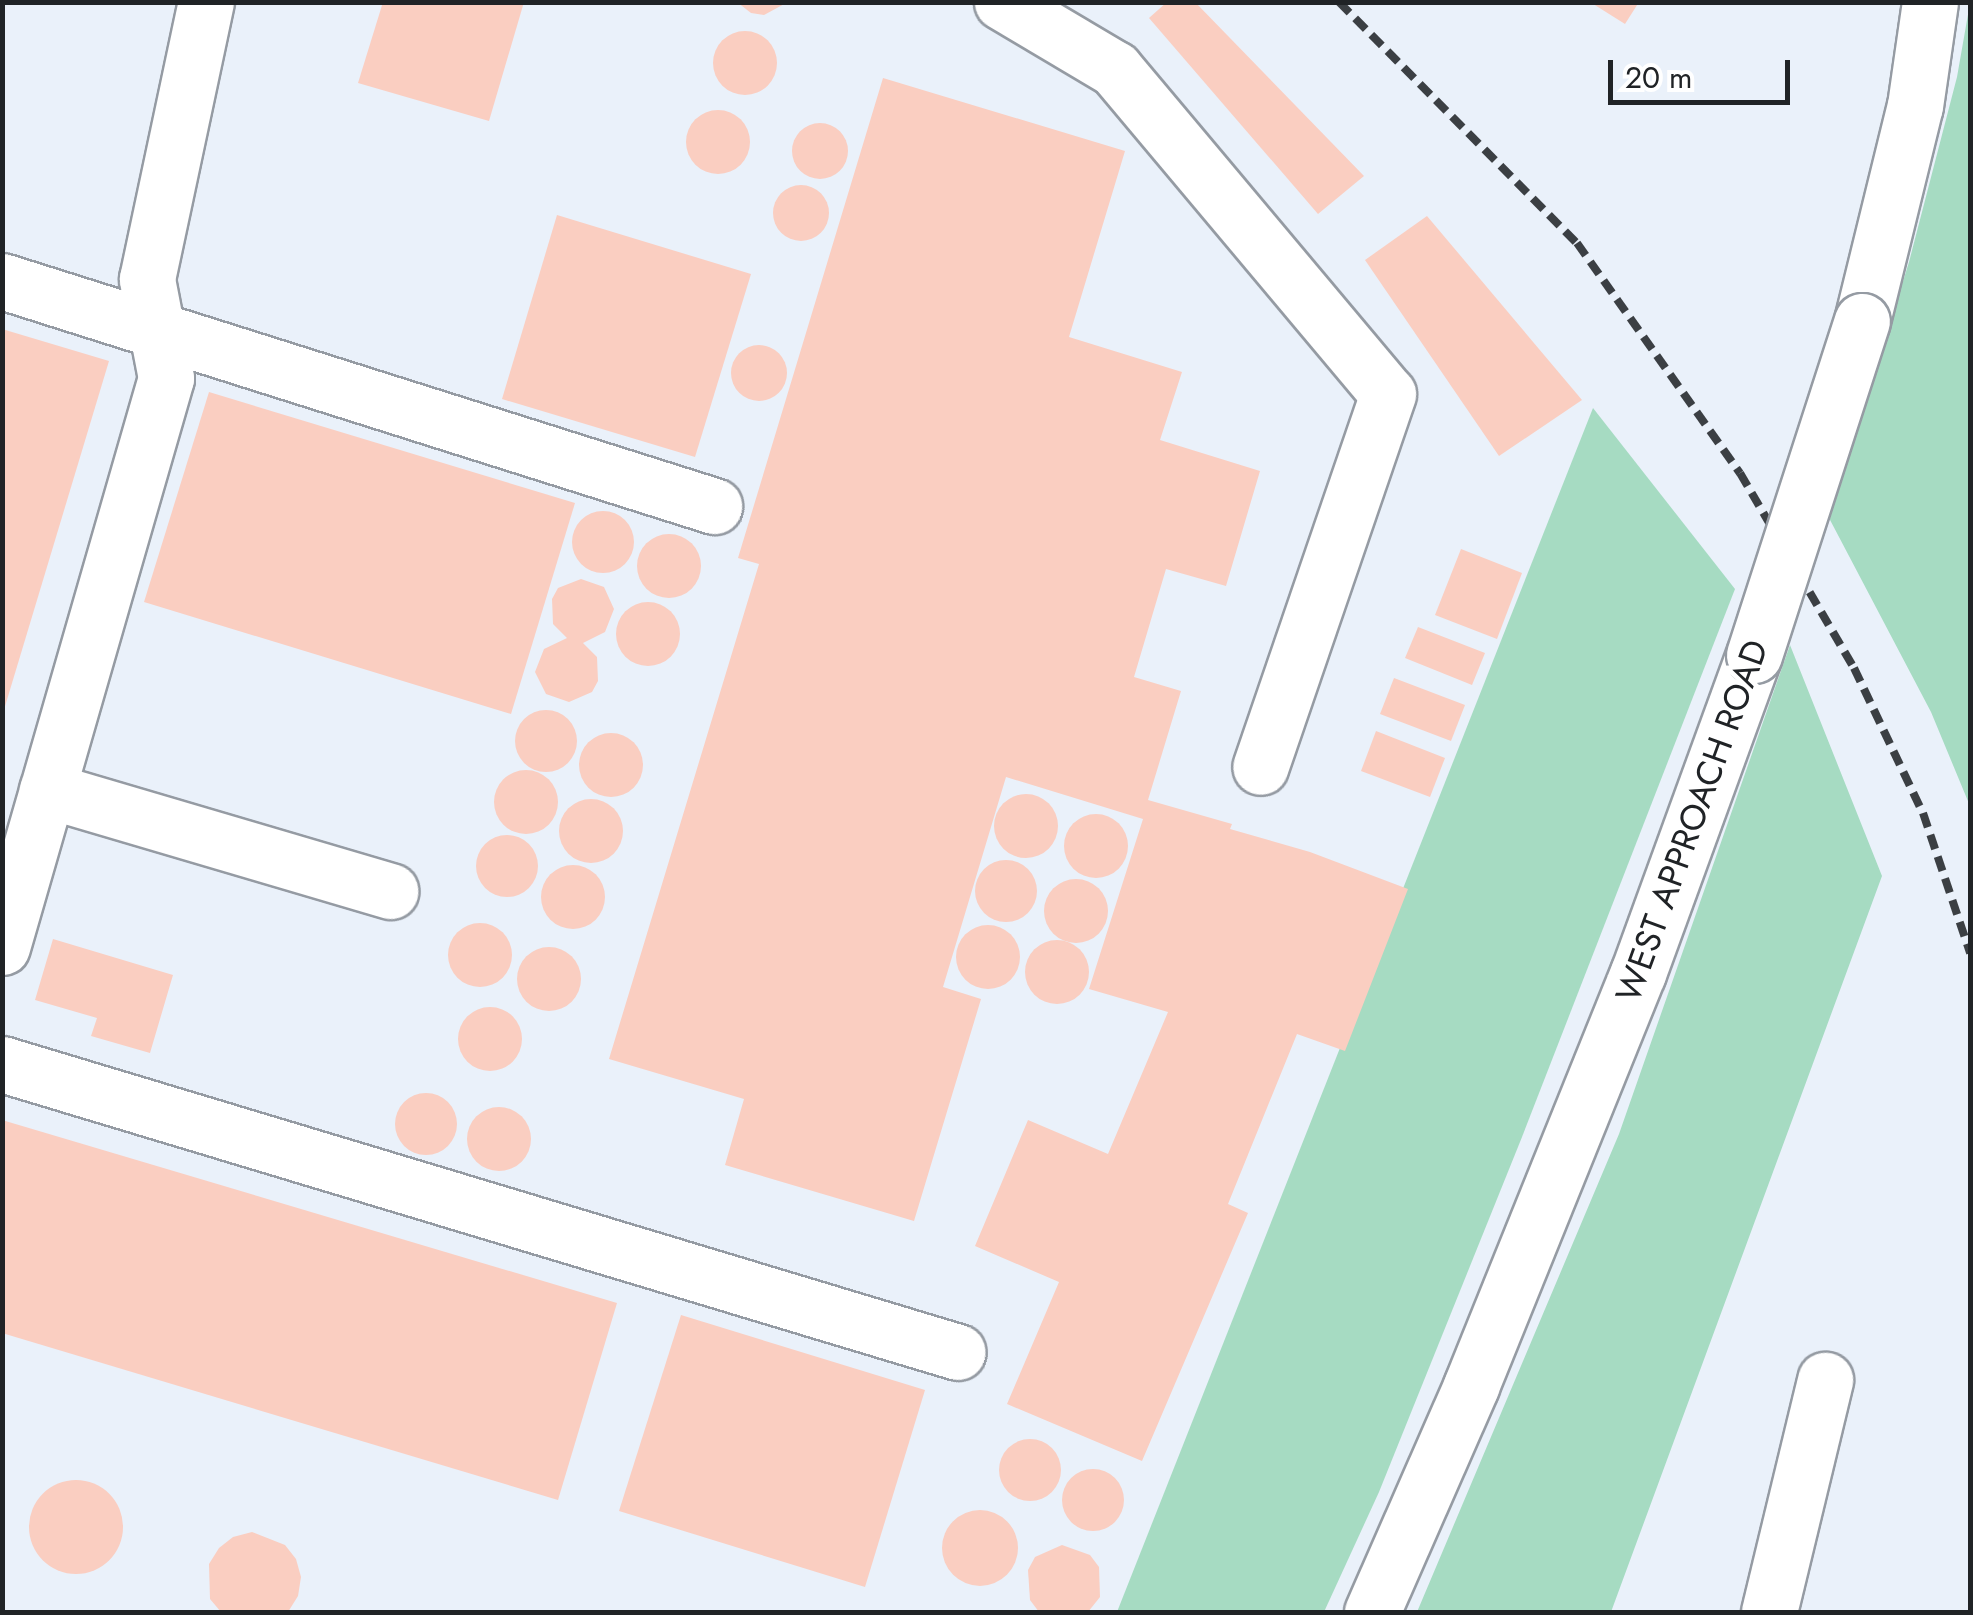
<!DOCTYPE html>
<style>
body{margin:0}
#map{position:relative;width:1973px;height:1615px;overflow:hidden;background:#eaf1fa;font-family:Jost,sans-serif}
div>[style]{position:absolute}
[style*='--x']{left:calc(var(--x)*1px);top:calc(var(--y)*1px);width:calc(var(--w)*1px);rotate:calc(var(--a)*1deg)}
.green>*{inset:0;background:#a6dbc2}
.building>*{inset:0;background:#facec1}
.round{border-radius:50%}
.roads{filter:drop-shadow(2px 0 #959ba3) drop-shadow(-2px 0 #959ba3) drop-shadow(0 2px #959ba3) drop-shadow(0 -2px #959ba3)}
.minor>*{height:55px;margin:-27.5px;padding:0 27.5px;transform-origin:27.5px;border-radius:27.5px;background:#fff}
.rail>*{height:8px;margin-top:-4px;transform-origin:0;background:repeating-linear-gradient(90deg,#3b3f43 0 15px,transparent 0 23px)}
.bridges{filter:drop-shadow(2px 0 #959ba3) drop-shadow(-2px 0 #959ba3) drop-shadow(0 2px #959ba3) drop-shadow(0 -2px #959ba3)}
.minor-bridge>*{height:55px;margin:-27.5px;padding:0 27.5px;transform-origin:27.5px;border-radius:27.5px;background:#fff}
span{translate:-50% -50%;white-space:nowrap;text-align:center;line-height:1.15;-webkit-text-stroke:9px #fff;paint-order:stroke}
.street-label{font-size:35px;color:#202326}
.frame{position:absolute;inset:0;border:5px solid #202326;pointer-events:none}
.scale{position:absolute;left:1608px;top:60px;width:182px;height:45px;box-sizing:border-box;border:5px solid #202326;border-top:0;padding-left:12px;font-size:30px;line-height:35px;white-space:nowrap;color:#202326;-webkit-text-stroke:8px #fff;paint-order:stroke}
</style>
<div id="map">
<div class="green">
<i style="clip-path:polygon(1970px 3px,1970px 806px,1931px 712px,1829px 518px,1909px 262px,1957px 77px)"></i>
<i style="clip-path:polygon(1593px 408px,1735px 589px,1522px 1137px,1379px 1492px,1324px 1612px,1117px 1612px)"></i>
<i style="clip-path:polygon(1790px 645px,1882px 876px,1611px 1612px,1417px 1612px,1619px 1134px)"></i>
</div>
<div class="building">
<i style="clip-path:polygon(383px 2px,524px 2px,489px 121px,358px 83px)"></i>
<i style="clip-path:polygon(737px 2px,788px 2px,764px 15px,751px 13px)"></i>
<i style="clip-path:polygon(1167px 2px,1195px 2px,1364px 176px,1318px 214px,1149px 18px)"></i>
<i style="clip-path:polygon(1590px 2px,1639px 2px,1625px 24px)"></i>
<i class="round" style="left:713px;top:31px;width:64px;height:64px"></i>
<i style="clip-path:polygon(883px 78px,1125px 151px,1069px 337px,1182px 372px,1160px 440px,1260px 471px,1226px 586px,1166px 569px,1134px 677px,1181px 691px,1148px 800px,1232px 824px,1230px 829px,1310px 852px,1408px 889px,1345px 1051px,1297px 1034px,1228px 1204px,1248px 1213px,1142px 1461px,1007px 1404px,1059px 1282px,975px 1246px,1028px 1120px,1108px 1154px,1168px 1012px,1089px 989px,1143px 819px,1006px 777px,943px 987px,981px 999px,914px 1221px,725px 1165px,744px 1099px,609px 1059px,759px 564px,738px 558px)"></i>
<i class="round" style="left:686px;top:110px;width:64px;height:64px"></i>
<i class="round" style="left:792px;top:123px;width:56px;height:56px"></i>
<i class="round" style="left:773px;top:185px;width:56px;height:56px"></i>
<i style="clip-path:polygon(557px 215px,751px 274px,695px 457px,502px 399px)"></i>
<i style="clip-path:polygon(1427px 216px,1582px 400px,1499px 456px,1365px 260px)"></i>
<i style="clip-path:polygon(2px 329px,109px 361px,3px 713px,2px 713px)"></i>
<i class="round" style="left:731px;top:345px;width:56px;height:56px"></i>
<i style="clip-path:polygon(209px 392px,575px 503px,511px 714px,144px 602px)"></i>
<i class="round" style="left:572px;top:511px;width:62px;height:62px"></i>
<i class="round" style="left:637px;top:534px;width:64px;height:64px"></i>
<i style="clip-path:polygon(1461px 549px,1522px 573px,1497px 639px,1435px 615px)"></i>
<i style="clip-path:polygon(581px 579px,604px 587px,614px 609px,605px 632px,583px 643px,597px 657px,598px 681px,592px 692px,569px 702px,546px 694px,535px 672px,544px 649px,567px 638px,553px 624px,552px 599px,558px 588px)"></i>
<i class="round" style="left:616px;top:602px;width:64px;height:64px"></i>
<i style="clip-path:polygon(1418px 627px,1485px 653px,1472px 685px,1405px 658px)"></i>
<i style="clip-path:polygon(1394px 678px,1465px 705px,1451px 741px,1380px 714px)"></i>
<i class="round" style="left:515px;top:710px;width:62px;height:62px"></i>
<i style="clip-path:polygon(1376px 731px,1445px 758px,1430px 797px,1361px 771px)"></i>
<i class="round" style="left:579px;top:733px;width:64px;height:64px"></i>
<i class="round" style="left:494px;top:770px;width:64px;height:64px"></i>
<i class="round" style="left:994px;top:794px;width:64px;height:64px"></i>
<i class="round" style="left:559px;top:799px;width:64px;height:64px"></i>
<i class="round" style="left:1064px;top:814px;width:64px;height:64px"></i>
<i class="round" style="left:476px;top:835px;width:62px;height:62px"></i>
<i class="round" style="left:975px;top:860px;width:62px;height:62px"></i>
<i class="round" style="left:541px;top:865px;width:64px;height:64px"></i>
<i class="round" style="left:1044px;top:879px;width:64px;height:64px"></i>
<i class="round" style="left:448px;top:923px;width:64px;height:64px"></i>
<i class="round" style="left:956px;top:925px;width:64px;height:64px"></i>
<i style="clip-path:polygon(53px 939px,173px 975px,150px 1053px,91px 1036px,97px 1018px,35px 1000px)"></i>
<i class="round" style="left:1025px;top:940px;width:64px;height:64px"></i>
<i class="round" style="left:517px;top:947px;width:64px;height:64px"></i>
<i class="round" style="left:458px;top:1007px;width:64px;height:64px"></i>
<i class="round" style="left:395px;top:1093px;width:62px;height:62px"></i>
<i class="round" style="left:467px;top:1107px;width:64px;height:64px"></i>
<i style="clip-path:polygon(2px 1120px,617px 1303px,558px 1500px,2px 1333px)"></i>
<i style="clip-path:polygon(681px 1315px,925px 1390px,865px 1587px,619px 1511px)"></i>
<i class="round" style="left:999px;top:1439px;width:62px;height:62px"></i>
<i class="round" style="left:1062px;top:1469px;width:62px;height:62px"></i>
<i class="round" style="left:29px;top:1480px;width:94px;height:94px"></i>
<i class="round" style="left:942px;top:1510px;width:76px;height:76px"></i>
<i style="clip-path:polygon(252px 1532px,285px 1545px,296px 1559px,301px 1577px,298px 1596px,288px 1612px,221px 1612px,210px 1599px,209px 1564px,219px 1548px,233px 1537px)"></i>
<i style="clip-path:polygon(1062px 1545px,1090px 1555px,1099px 1567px,1100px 1597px,1088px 1612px,1039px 1612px,1030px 1600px,1028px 1570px,1035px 1557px)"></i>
</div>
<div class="roads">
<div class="minor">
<i style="--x:1002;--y:2;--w:131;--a:30.7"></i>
<i style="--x:1115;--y:69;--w:424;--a:50"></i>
<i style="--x:1388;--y:394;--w:394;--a:108.9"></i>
<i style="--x:2;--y:281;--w:747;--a:17.54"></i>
<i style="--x:1862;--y:321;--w:221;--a:-76.2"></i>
<i style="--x:1915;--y:106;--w:105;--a:-81.8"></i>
<i style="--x:47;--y:790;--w:358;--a:16.4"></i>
<i style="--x:2;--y:947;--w:592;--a:-73.92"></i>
<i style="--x:166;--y:378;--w:101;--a:-100.9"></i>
<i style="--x:147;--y:279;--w:283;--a:-78"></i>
<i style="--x:2;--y:1064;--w:998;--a:16.77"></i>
<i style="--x:1372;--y:1612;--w:247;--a:-66.3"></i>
<i style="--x:1471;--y:1386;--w:445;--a:-68"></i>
<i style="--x:1638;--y:973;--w:338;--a:-70"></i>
<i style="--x:1769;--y:1612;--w:239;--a:-76.4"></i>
</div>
</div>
<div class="rail">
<i style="--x:1339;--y:2;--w:339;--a:45.4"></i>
<i style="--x:1577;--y:243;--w:282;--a:54.7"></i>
<i style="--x:1740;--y:473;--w:226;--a:59.7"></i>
<i style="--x:1854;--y:668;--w:161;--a:64.6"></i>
<i style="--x:1923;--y:813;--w:148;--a:71.4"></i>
</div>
<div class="bridges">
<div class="minor-bridge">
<i style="--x:1754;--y:655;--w:351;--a:-72.1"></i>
</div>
</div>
<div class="street-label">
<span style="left:1692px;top:821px;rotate:-70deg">WEST APPROACH ROAD</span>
</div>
<div class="frame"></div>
<div class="scale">20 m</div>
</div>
